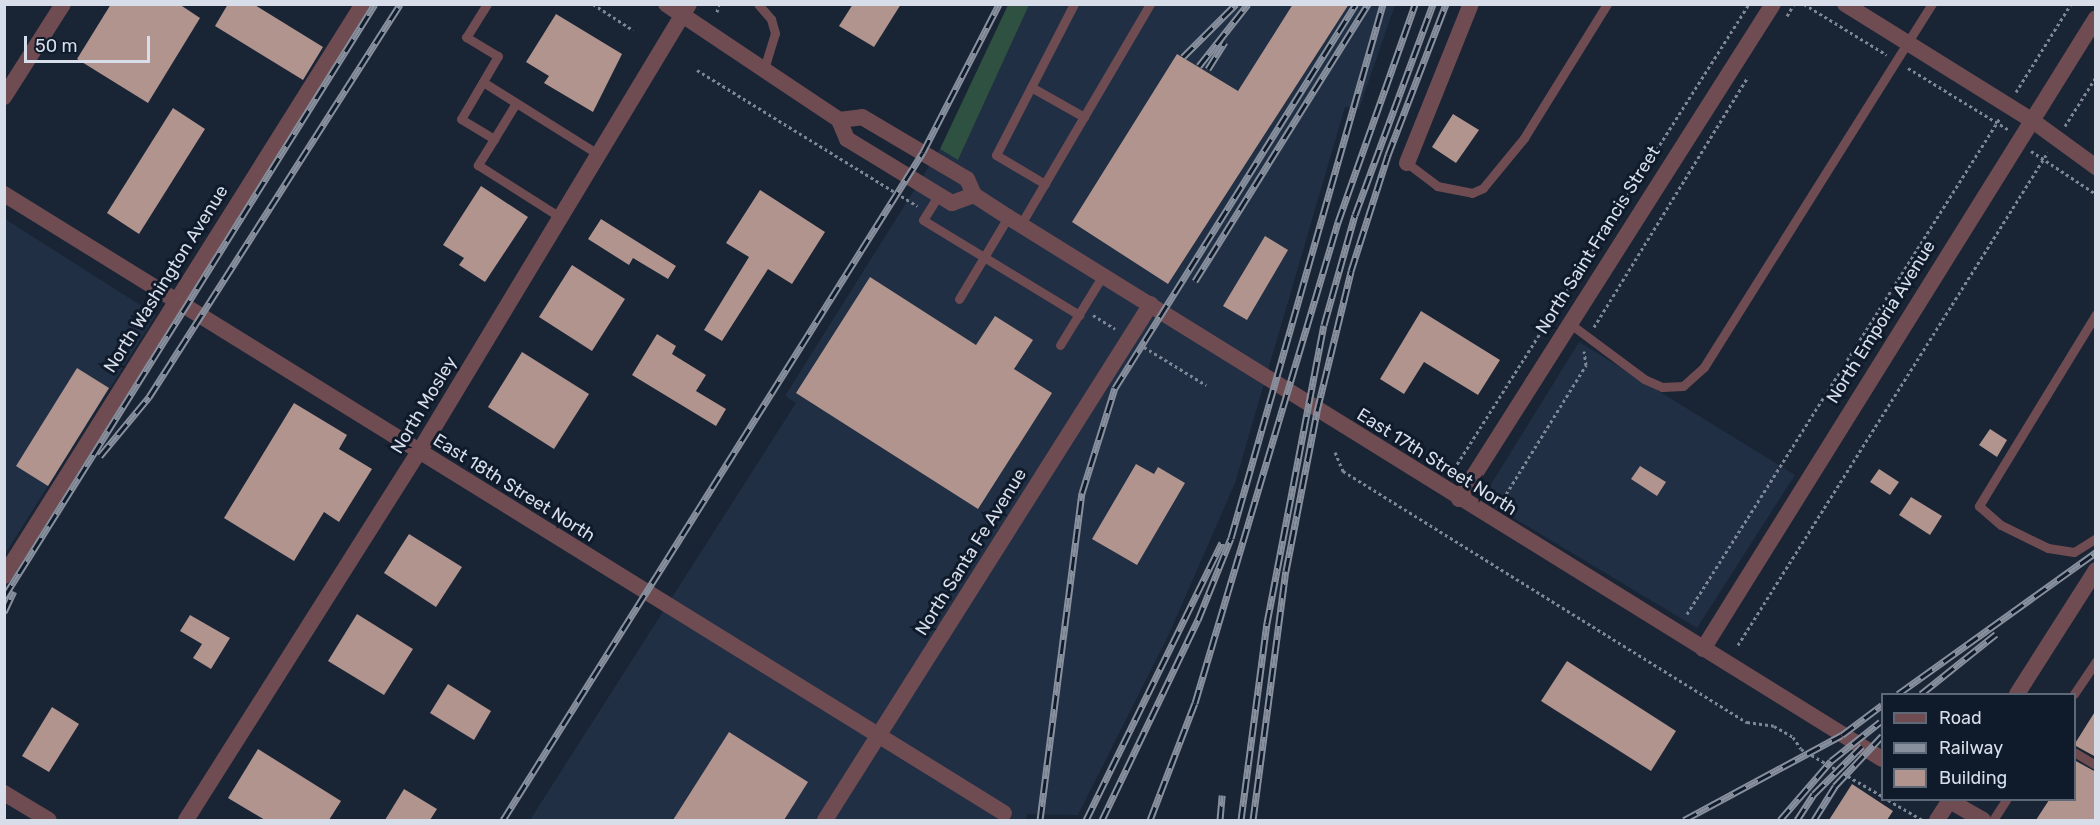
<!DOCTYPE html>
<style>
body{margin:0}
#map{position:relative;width:2100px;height:825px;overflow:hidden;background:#192435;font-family:Rubik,sans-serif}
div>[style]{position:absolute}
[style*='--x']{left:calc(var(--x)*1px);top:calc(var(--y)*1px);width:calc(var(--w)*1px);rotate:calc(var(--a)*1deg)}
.built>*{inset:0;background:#202f44}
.green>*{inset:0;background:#2e5141}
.building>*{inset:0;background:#b1948e}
.path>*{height:3px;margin-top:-1.5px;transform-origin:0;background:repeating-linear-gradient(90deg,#7d8694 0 3px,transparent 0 6px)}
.service>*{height:9px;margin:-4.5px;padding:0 4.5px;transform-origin:4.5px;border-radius:4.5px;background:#6f4c52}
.minor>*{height:16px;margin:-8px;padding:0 8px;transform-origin:8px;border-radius:8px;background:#6f4c52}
.tertiary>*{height:16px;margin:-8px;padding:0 8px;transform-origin:8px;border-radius:8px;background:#6f4c52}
.rail>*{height:7px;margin-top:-3.5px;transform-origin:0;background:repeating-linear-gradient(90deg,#0f1a2a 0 14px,#88909e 0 28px);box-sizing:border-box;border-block:2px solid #88909e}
span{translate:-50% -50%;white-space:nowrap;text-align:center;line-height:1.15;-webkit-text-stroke:6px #0f1a2a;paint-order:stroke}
.street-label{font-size:18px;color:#d7deea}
.frame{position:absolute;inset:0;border:6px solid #d7deea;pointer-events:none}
.legend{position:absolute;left:1881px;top:693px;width:195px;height:108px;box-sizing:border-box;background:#0f1a2a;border:2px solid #5f6877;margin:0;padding:8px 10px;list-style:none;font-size:18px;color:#d7deea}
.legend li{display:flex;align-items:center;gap:12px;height:30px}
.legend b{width:30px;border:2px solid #5f6877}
.scale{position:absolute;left:24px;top:36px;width:126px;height:27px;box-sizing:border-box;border:3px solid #d7deea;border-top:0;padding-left:8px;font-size:18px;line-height:21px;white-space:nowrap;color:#d7deea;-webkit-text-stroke:4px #0f1a2a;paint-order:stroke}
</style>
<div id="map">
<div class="built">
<i style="clip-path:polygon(1029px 5px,1395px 5px,1359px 109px,1345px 107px,1235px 483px,1169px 634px,1078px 815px,1027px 814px,1026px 820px,530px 820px,796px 403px,785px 396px,940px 149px,958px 160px)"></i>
<i style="clip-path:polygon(5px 219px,156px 315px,5px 554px)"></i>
<i style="clip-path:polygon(1579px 342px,1795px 475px,1697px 628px,1487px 502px,1485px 494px)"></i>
</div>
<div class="green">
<i style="clip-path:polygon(1008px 5px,1029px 5px,958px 160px,940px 149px)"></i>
</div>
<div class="building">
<i style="clip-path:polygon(111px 4px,179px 4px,200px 18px,148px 103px,77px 59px)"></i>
<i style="clip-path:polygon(228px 4px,253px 4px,323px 47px,303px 80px,215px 26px)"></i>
<i style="clip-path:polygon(853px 4px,901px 4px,874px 47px,839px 26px)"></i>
<i style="clip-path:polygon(1293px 4px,1349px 4px,1168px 284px,1072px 222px,1177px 54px,1238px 91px)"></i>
<i style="clip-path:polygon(556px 14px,622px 54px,593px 112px,544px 83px,549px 76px,526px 62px)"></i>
<i style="clip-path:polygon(173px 108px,205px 129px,139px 234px,107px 213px)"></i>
<i style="clip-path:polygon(1453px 114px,1479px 130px,1456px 163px,1432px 147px)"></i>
<i style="clip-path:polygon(481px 186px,528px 217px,485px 282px,459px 265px,464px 258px,443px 245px)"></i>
<i style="clip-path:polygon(760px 190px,825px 232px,792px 284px,768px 269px,722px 341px,704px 330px,749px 257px,726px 243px)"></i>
<i style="clip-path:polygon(601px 219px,676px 266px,668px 279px,633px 258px,629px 265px,588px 239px)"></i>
<i style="clip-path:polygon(1265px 236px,1288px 250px,1247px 320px,1223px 306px)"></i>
<i style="clip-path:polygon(572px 265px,625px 299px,592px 351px,539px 317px)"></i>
<i style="clip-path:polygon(870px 277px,976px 345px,995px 316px,1033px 340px,1014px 369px,1052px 393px,978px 509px,796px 393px)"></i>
<i style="clip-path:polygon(1421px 311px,1500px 360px,1478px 395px,1424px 362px,1404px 394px,1380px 379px)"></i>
<i style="clip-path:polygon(657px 334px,676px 346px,672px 354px,706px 375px,696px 391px,726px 409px,716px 426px,632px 375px)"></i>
<i style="clip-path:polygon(522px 352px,589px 394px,554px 449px,488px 407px)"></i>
<i style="clip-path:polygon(77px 368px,109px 388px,48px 486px,16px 466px)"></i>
<i style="clip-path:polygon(294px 403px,347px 435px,339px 449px,372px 469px,339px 522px,324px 512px,294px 561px,224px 518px)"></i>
<i style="clip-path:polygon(1990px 429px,2007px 440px,1997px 457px,1979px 445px)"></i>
<i style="clip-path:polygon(1136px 464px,1154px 474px,1158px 467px,1185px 483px,1137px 565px,1092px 539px)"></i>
<i style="clip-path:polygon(1640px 466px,1666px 482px,1657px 496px,1631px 479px)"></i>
<i style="clip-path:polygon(1879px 469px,1899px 482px,1890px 495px,1870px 482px)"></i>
<i style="clip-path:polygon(1911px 497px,1942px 516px,1930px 535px,1899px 515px)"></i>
<i style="clip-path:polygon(409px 534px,462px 567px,436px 607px,384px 573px)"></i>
<i style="clip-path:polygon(357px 614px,413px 649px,384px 695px,328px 661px)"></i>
<i style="clip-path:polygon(190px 615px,230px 638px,211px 669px,193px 658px,202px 644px,180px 631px)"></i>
<i style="clip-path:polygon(1567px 661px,1676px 731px,1651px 771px,1541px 701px)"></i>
<i style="clip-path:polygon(448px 684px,491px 711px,474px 740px,430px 713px)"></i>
<i style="clip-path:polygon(52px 707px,79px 724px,49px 772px,22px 756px)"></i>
<i style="clip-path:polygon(2096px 710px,2096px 757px,2074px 745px)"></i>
<i style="clip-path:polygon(729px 732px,808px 782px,784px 820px,673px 820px)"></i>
<i style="clip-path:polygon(258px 749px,341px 801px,329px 820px,265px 820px,228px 798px)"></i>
<i style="clip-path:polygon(2074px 760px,2096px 772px,2096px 820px,2036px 820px,2049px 800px,2074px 800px)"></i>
<i style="clip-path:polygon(1852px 784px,1893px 811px,1887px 820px,1829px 820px)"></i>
<i style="clip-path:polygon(404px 789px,437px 809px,430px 820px,385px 820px)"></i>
</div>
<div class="path">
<i style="--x:593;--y:4;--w:48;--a:33"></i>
<i style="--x:1804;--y:4;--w:97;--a:31.6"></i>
<i style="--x:717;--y:12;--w:8;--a:-76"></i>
<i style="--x:1787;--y:16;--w:14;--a:-60"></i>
<i style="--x:1908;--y:68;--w:119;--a:31.5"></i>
<i style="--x:697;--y:70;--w:259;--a:31.7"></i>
<i style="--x:2016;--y:92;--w:104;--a:-58"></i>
<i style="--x:2065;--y:126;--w:58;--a:-57.7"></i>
<i style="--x:2031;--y:151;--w:78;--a:33.5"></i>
<i style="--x:1093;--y:315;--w:26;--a:32"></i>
<i style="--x:1594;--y:327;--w:294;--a:-58.4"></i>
<i style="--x:1144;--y:347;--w:73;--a:31.5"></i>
<i style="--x:1335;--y:452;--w:21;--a:67"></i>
<i style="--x:1343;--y:471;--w:476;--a:31.9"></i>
<i style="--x:1747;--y:722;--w:27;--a:8"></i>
<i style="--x:1774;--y:726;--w:22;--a:30"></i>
<i style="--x:1793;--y:737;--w:14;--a:56"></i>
<i style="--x:1801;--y:749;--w:94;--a:30.1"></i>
<i style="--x:1454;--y:469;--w:551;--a:-57.61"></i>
<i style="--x:1503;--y:499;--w:158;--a:-58.2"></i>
<i style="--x:1586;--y:365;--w:14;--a:-98"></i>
<i style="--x:1687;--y:614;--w:587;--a:-57.75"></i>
<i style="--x:1738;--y:645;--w:582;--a:-57.84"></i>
<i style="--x:1888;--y:800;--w:39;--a:30"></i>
</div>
<div class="service">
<i style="--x:487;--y:4;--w:39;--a:122"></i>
<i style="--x:466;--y:37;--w:37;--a:31"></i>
<i style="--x:498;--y:56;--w:73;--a:120.4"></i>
<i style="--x:461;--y:119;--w:39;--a:31"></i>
<i style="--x:494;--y:139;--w:31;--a:122"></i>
<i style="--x:478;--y:165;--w:97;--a:32.4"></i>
<i style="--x:758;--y:4;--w:20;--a:49"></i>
<i style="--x:771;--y:19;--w:15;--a:74"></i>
<i style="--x:775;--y:33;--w:34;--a:107"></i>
<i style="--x:483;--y:82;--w:136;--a:32.1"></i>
<i style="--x:1031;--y:87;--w:61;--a:29.5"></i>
<i style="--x:494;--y:139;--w:42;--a:-58.6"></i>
<i style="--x:1407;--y:163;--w:38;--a:37"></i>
<i style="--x:1437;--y:186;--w:36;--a:11"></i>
<i style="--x:1472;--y:193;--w:12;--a:-24"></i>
<i style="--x:1483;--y:188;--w:65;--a:-50.6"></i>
<i style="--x:1524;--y:138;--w:158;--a:-58.2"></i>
<i style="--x:1045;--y:184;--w:57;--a:-149.4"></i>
<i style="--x:996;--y:155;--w:170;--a:-62.7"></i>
<i style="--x:938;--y:196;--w:28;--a:122"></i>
<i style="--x:923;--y:220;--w:183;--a:31.3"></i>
<i style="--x:1021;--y:224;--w:255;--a:-59.6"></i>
<i style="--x:959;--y:299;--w:96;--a:-59.1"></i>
<i style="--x:2096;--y:314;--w:225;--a:121.4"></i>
<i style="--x:1979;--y:506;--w:29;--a:41"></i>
<i style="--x:2001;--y:525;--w:52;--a:26.1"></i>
<i style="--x:2048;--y:548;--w:26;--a:9"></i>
<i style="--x:2074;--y:552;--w:26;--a:-32"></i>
<i style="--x:1569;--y:323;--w:94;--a:36.7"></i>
<i style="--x:1644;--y:379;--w:20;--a:24"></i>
<i style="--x:1662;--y:387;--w:21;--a:-3"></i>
<i style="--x:1683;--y:386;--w:28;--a:-42"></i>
<i style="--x:1704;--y:367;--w:429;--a:-57.9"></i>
<i style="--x:1060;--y:345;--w:82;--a:-58.4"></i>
<i style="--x:2074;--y:694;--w:40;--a:-56"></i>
<i style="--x:2074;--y:752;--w:26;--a:31"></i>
<i style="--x:1993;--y:820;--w:24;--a:-57"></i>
</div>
<div class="minor">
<i style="--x:1845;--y:4;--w:218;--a:31.9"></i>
<i style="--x:2030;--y:119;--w:82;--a:36"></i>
<i style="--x:4;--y:97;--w:110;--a:-57.6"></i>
<i style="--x:1407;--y:163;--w:171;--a:-68.1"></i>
<i style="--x:4;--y:194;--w:1176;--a:31.76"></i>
<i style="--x:1459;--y:499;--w:586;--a:-57.61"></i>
<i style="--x:4;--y:576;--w:675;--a:-57.89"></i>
<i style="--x:1703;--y:649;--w:743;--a:-58.08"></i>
<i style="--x:2017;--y:694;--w:147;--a:-57.5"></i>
<i style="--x:4;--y:793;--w:52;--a:31"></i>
<i style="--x:825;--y:820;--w:610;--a:-57.72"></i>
<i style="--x:1937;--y:820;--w:24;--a:-57"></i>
</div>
<div class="tertiary">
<i style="--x:666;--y:4;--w:208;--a:33.8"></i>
<i style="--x:839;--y:120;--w:21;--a:67"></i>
<i style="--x:847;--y:139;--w:123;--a:31.4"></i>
<i style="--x:952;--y:203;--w:23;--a:-20"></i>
<i style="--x:839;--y:120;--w:23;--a:-7"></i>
<i style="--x:862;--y:117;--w:122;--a:30.6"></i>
<i style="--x:967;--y:179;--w:17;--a:66"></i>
<i style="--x:974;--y:195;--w:40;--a:32.9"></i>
<i style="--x:1008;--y:217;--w:1028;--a:31.8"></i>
<i style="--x:1948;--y:800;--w:40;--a:29.7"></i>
<i style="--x:186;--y:820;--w:436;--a:-57.7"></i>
<i style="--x:419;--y:452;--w:523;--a:-58.92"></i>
</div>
<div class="rail">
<i style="--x:1183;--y:57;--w:75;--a:-45"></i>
<i style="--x:1199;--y:66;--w:79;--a:-51.7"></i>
<i style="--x:1208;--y:69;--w:32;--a:-58"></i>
<i style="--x:1195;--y:281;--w:327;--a:-58"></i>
<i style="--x:100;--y:456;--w:77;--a:-50.3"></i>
<i style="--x:149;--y:397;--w:466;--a:-57.4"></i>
<i style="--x:4;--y:597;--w:699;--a:-57.97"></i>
<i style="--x:4;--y:612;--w:23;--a:-65"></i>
<i style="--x:1898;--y:694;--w:244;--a:-35.6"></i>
<i style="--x:1921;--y:694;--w:96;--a:-38.7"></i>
<i style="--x:503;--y:820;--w:789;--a:-57.84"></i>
<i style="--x:923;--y:152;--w:166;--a:-62.8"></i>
<i style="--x:1040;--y:820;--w:330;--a:-82.7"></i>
<i style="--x:1082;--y:493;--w:110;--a:-72.6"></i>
<i style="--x:1115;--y:388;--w:453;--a:-57.9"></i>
<i style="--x:1086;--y:820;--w:309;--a:-63.9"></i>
<i style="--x:1102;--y:820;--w:222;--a:-64.4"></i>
<i style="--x:1198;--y:620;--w:88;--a:-68.1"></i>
<i style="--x:1231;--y:538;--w:555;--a:-74.11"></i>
<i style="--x:1150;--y:820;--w:125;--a:-69"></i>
<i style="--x:1195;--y:703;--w:502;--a:-73.44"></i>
<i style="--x:1338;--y:222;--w:231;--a:-70.5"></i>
<i style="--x:1220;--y:820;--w:25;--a:-85"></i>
<i style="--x:1241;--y:820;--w:199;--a:-82.5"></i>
<i style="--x:1267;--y:623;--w:303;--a:-79.2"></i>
<i style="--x:1324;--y:325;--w:114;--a:-74.3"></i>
<i style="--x:1355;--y:215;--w:225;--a:-69.7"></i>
<i style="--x:1253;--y:820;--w:251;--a:-82.5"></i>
<i style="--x:1286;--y:571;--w:163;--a:-79"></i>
<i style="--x:1317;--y:411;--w:144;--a:-76.3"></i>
<i style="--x:1351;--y:271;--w:122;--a:-72.3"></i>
<i style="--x:1388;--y:155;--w:162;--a:-69"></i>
<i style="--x:1684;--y:820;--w:179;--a:-28.3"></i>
<i style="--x:1842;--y:735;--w:50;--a:-36.9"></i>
<i style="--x:1780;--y:820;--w:78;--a:-49.2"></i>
<i style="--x:1831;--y:761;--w:63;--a:-38.5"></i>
<i style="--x:1797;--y:820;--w:31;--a:-57"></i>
<i style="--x:1814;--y:794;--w:68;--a:-45"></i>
<i style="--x:1814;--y:820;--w:40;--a:-58"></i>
<i style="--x:1835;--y:786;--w:69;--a:-46.8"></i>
</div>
<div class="street-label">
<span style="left:1598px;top:240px;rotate:-58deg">North Saint Francis Street</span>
<span style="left:166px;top:279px;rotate:-58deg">North Washington Avenue</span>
<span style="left:1881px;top:322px;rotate:-58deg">North Emporia Avenue</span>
<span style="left:424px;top:405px;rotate:-59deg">North Mosley</span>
<span style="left:1437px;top:462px;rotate:32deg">East 17th Street North</span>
<span style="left:514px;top:488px;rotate:32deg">East 18th Street North</span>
<span style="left:971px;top:552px;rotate:-58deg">North Santa Fe Avenue</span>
</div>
<div class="frame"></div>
<ul class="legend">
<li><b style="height:8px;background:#6f4c52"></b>Road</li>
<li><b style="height:8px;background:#88909e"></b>Railway</li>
<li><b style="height:16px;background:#b1948e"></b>Building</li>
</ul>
<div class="scale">50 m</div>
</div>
